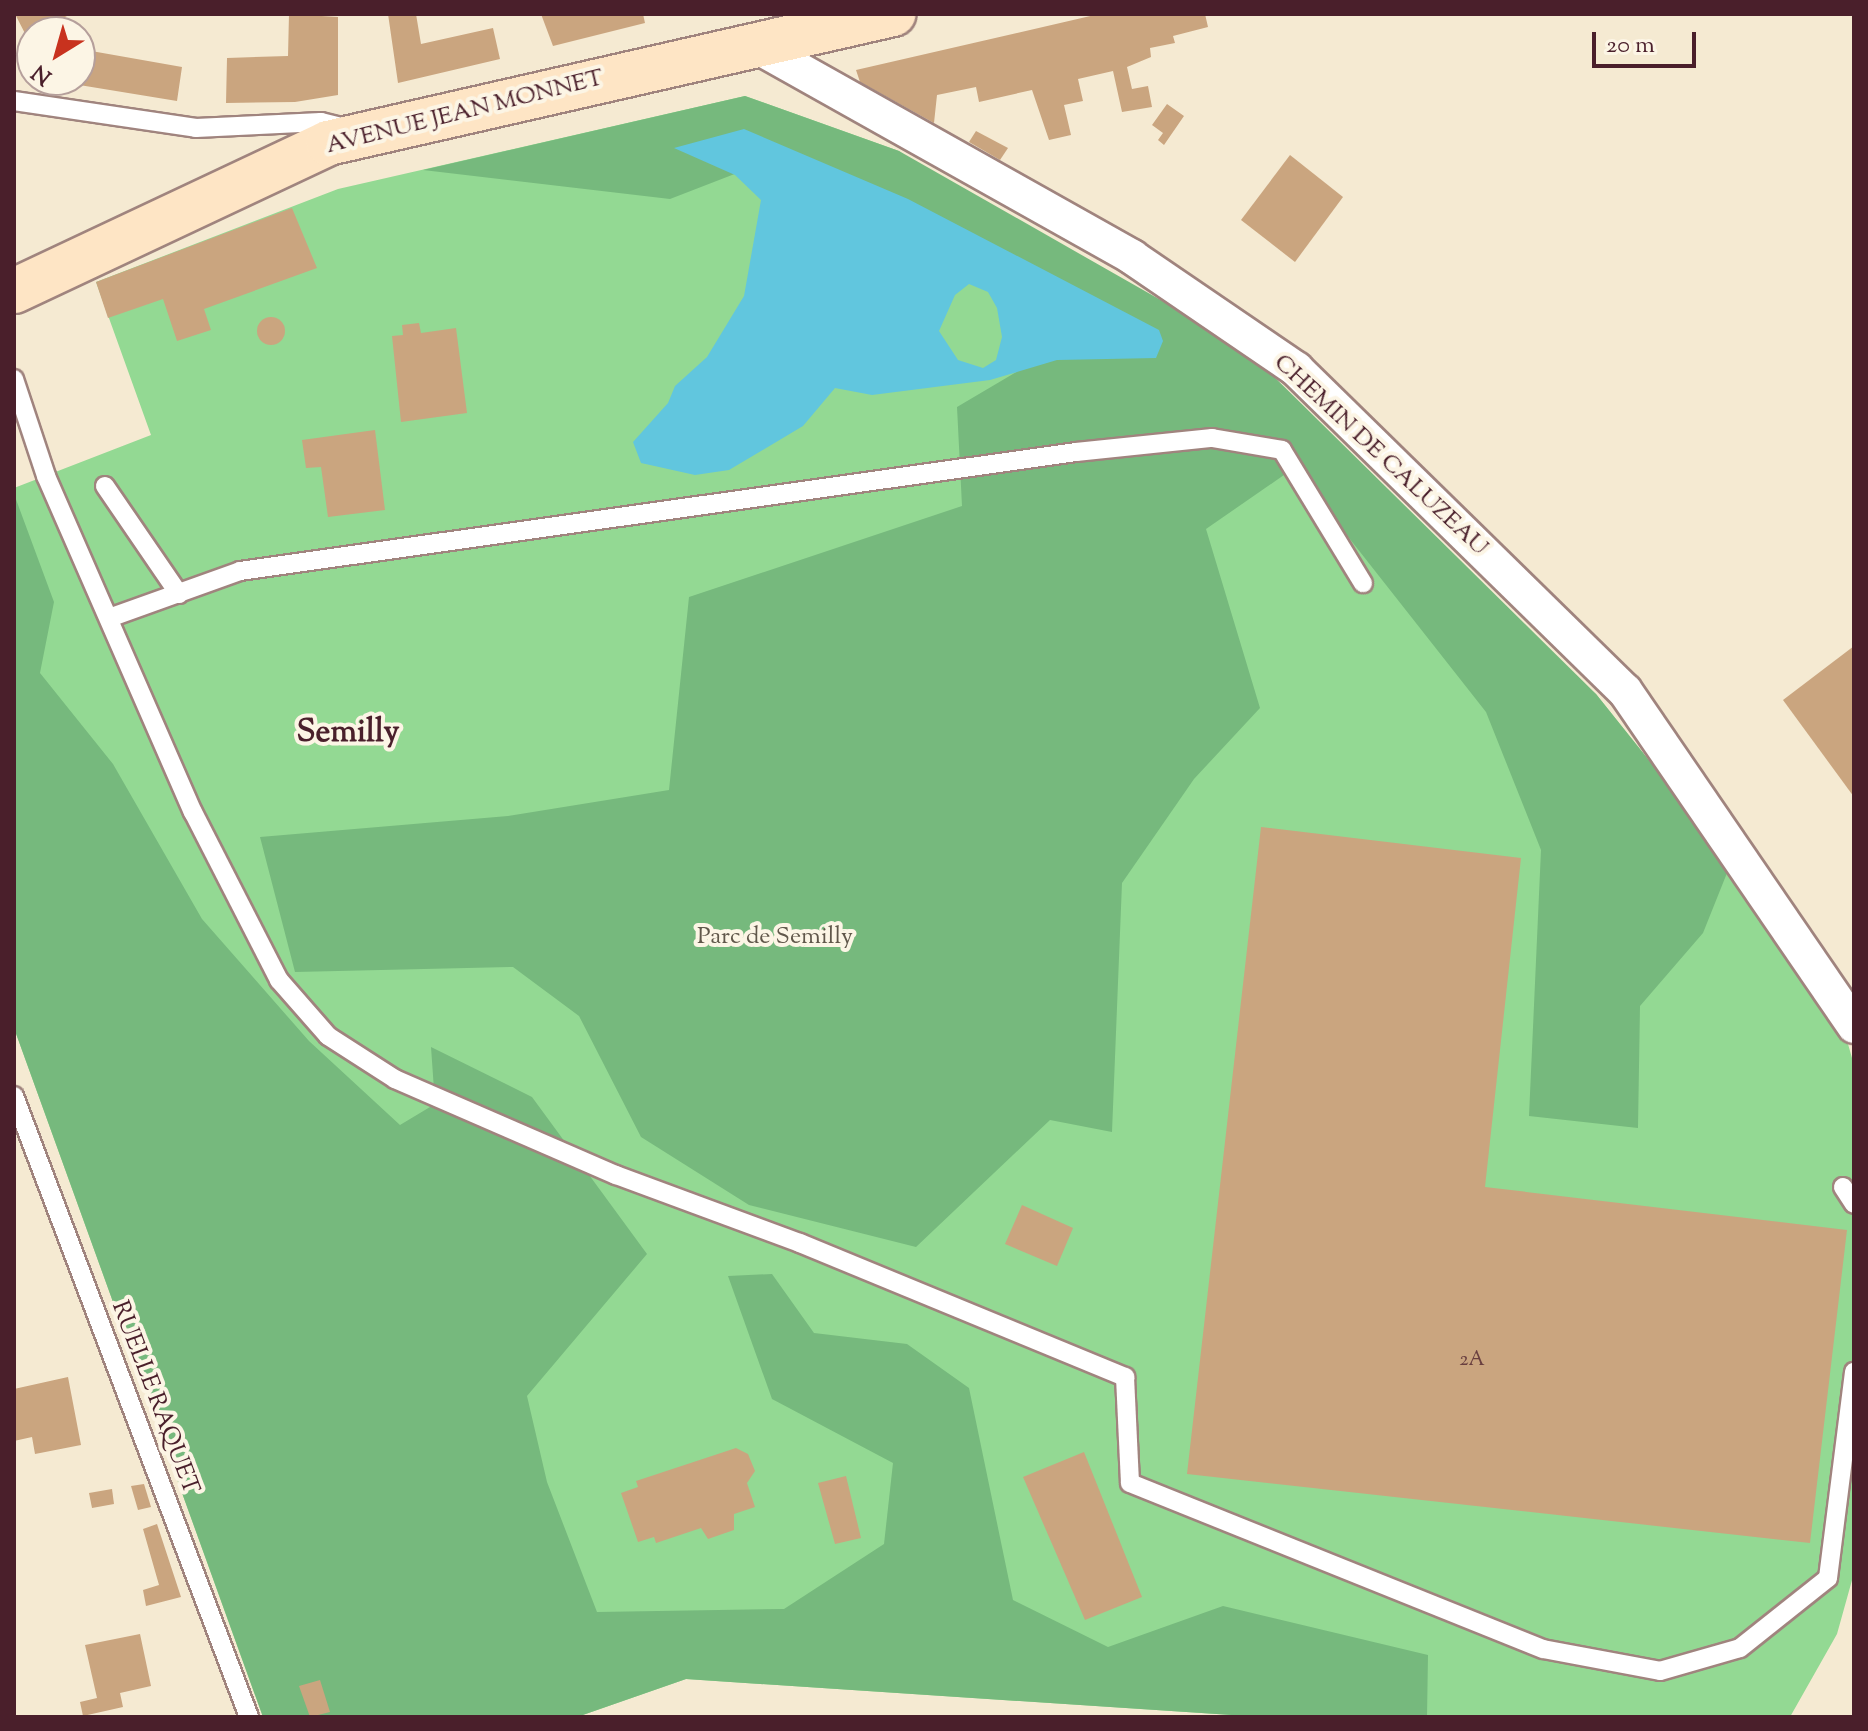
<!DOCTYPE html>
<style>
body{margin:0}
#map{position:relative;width:1868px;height:1731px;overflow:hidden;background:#f5ead2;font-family:"Sorts Mill Goudy",serif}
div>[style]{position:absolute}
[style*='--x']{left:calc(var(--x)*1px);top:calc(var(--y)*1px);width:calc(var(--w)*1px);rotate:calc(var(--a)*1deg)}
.green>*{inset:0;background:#93d993}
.forest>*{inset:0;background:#76b97d}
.water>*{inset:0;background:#61c6de}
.building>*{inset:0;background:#caa57f}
.round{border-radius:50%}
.roads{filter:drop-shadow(2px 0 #a0847e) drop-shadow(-2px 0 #a0847e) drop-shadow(0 2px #a0847e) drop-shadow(0 -2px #a0847e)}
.service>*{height:18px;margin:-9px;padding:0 9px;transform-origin:9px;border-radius:9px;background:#fff}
.minor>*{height:34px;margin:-17px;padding:0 17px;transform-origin:17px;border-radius:17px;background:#fff}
.secondary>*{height:44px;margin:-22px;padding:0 22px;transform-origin:22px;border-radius:22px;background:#fee5c5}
span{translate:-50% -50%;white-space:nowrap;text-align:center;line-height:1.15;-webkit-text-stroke:8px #fcf5e5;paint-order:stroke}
.number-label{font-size:20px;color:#6a4040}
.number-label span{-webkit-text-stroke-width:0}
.street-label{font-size:24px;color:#4a1f2b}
.park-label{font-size:24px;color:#60574a}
.district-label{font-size:32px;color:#4a1f2b;font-weight:700}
.frame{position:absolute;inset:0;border:16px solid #4a1f2b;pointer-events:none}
.north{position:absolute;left:16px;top:16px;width:80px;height:80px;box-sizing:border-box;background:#fcf5e5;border:2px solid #b59f9b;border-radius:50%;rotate:217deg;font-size:22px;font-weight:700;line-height:32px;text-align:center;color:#4a1f2b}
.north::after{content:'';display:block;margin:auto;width:28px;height:36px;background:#c8321e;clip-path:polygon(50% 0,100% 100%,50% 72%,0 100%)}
.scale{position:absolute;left:1592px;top:32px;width:104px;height:36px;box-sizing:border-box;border:4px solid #4a1f2b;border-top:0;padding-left:10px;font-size:24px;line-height:28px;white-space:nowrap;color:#4a1f2b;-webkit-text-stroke:6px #fcf5e5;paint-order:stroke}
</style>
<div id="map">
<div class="green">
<i style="clip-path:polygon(745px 96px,899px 151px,1596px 694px,1731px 863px,1844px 1030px,1854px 1065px,1854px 1573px,1837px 1634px,1790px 1717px,1262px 1717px,686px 1679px,577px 1717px,263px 1717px,14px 1028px,14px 488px,151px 435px,96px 282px,338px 189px)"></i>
</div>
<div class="forest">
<i style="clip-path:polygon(745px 96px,899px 151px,1245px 348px,1596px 694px,1731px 863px,1703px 933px,1640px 1006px,1638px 1128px,1529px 1116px,1541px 850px,1486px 712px,1294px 468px,1206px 529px,1260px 708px,1194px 779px,1122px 883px,1112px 1132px,1050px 1120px,916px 1247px,749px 1205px,641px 1137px,579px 1016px,513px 967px,295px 972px,260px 837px,508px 816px,669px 790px,689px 597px,962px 506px,957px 407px,1099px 323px,763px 163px,670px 199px,423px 170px)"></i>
<i style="clip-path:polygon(14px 494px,54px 602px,40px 673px,113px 764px,202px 919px,309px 1041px,400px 1125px,435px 1104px,431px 1047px,532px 1097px,647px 1254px,527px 1396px,547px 1482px,597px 1612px,784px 1609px,884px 1544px,893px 1463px,772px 1399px,728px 1276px,772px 1274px,814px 1333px,907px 1344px,969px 1388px,1013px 1600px,1108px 1647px,1223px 1606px,1428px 1655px,1427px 1717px,1262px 1717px,686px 1679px,577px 1717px,263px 1717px,14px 1028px)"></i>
</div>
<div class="water">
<i style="clip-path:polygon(evenodd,744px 129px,908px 199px,1159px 330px,1163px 341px,1156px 358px,1057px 360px,990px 380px,872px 395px,835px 388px,803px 426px,729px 470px,695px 475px,641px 463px,633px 442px,668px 403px,675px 386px,707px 357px,744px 296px,761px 200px,735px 175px,674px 148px,744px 129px,969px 284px,988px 292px,997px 308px,1002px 337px,996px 360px,983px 368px,958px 360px,939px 331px,955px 295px,969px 284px)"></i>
</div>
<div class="building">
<i style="clip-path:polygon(15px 14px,71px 14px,65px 17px,71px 32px,32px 32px,32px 47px)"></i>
<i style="clip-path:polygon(289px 14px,338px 17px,338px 95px,295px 102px,226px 103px,227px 58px,288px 56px)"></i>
<i style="clip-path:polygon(388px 14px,416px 14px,421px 44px,493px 28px,500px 59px,398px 83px)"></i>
<i style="clip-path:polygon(541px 14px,643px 14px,645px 23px,553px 46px)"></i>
<i style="clip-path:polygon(1099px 14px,1205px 14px,1208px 27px,1173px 36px,1175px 43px,1150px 48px,1151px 57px,1127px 67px,1132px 89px,1148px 86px,1152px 107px,1122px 112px,1113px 71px,1078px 79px,1083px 101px,1064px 105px,1071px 135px,1049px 140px,1032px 90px,979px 102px,976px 87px,937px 95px,934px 123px,860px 82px,856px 70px)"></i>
<i style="clip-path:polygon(80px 49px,182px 67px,177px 101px,61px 82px,80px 80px)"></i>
<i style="clip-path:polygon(1167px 104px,1184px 116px,1164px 145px,1158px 140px,1163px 133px,1152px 125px)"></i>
<i style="clip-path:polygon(976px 131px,1008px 148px,1000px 160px,969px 142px)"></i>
<i style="clip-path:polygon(1290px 155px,1343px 197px,1295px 262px,1241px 220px)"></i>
<i style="clip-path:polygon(292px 208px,317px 268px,204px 309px,211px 330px,177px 341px,163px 299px,108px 318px,96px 282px)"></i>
<i class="round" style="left:257px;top:317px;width:28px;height:28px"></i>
<i style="clip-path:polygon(419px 323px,421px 333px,456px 328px,467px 413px,401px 422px,392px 336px,403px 335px,402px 325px)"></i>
<i style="clip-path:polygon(375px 430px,385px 510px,328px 517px,321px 467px,306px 468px,302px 440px)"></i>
<i style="clip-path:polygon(1854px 646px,1854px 797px,1783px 700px)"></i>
<i style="clip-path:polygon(1261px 827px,1521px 858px,1485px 1187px,1847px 1230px,1810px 1543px,1187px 1474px)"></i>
<i style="clip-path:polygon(1022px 1205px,1073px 1228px,1057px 1266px,1005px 1244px)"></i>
<i style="clip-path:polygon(68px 1377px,81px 1445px,35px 1454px,32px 1437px,14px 1441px,14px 1389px)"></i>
<i style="clip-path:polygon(736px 1448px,748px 1454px,755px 1471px,747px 1483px,755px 1507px,734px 1514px,734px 1530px,708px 1539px,701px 1528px,656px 1543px,654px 1537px,638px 1542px,621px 1493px,638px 1487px,636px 1481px)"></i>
<i style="clip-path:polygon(1084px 1452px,1142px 1597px,1085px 1620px,1023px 1477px)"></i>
<i style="clip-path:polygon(846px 1476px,861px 1538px,835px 1544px,818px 1483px)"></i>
<i style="clip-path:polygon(144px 1484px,151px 1507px,138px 1510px,131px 1486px)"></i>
<i style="clip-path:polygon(112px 1489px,114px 1504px,92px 1508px,89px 1493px)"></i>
<i style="clip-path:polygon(157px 1524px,181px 1597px,146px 1606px,143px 1590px,159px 1585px,143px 1529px)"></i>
<i style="clip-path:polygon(140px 1634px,151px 1686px,120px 1693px,123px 1707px,83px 1716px,80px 1702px,97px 1698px,85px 1645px)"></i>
<i style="clip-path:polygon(320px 1680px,330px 1712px,310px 1717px,299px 1686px)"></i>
</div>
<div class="roads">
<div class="service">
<i style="--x:14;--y:101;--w:184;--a:8.4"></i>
<i style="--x:196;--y:128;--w:125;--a:-2.7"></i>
<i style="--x:321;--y:122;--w:25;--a:14"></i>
<i style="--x:14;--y:379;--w:102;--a:71.7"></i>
<i style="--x:46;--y:476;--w:367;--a:66.4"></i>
<i style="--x:193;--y:812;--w:189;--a:62.9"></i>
<i style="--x:279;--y:980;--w:74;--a:48.8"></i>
<i style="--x:328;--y:1036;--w:80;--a:32.7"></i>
<i style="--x:395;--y:1079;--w:241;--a:23.5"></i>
<i style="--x:616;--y:1175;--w:196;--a:20.3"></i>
<i style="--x:800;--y:1243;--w:352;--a:22.4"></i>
<i style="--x:1125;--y:1377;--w:106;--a:87.3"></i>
<i style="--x:1130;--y:1483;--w:445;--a:21.9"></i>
<i style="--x:1543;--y:1649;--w:119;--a:10.6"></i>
<i style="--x:1660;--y:1671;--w:83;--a:-16"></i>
<i style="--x:1740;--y:1648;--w:112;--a:-38.5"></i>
<i style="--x:1828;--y:1578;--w:208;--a:-82.8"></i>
<i style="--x:105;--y:486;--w:131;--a:55.6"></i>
<i style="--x:109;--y:618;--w:139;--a:-19.7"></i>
<i style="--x:240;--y:571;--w:844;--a:-8.1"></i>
<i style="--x:1076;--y:452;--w:137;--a:-5.9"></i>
<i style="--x:1212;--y:438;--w:71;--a:9.7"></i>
<i style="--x:1282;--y:450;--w:156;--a:58.7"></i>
<i style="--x:14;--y:1096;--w:664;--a:69.27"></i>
<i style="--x:1843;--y:1187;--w:20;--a:57"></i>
</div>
<div class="minor">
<i style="--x:760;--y:48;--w:427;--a:29.3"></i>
<i style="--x:1132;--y:257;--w:199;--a:34.3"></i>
<i style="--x:1296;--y:369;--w:460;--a:44.4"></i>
<i style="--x:1625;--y:691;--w:406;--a:55.6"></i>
</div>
<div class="secondary">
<i style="--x:14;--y:291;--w:347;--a:-25.2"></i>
<i style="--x:328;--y:143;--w:580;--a:-12.86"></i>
</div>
</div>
<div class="number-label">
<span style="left:1472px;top:1360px">2A</span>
</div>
<div class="street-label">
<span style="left:465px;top:113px;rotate:-14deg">AVENUE JEAN MONNET</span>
<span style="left:1380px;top:456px;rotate:43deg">CHEMIN DE CALUZEAU</span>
<span style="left:154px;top:1398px;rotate:69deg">RUELLE RAQUET</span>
</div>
<div class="park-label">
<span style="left:775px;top:938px">Parc de Semilly</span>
</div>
<div class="district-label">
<span style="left:348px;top:733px">Semilly</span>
</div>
<div class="frame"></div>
<div class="north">N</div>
<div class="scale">20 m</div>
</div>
